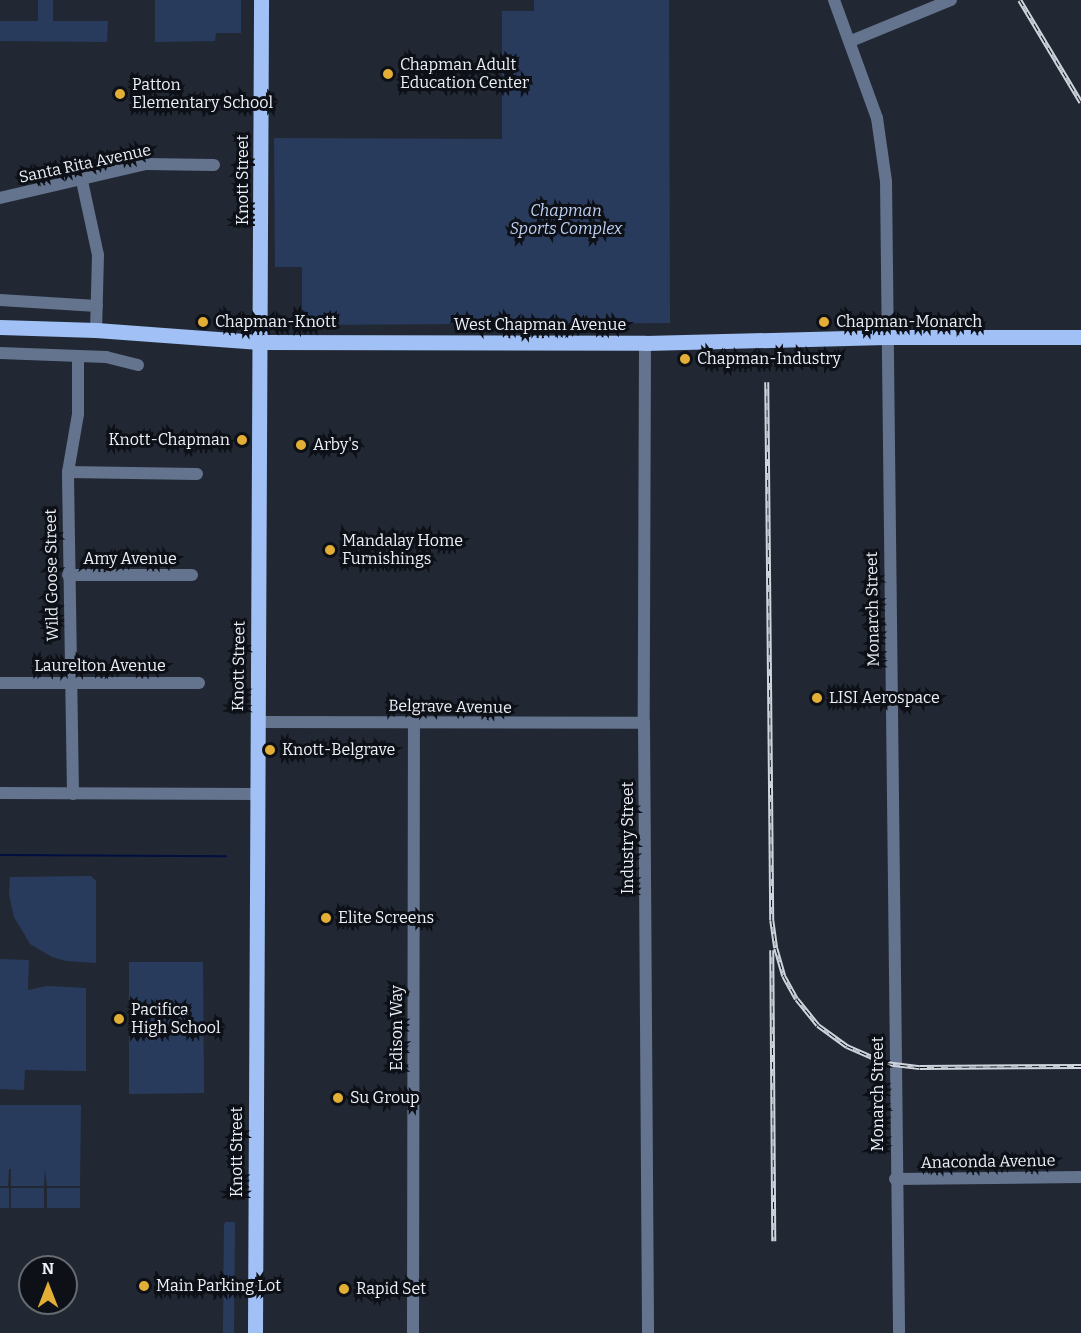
<!DOCTYPE html>
<style>
body{margin:0}
#map{position:relative;width:1081px;height:1333px;overflow:hidden;background:#212833;font-family:Bitter,serif}
div>[style]{position:absolute}
[style*='--x']{left:calc(var(--x)*1px);top:calc(var(--y)*1px);width:calc(var(--w)*1px);rotate:calc(var(--a)*1deg)}
.green>*{inset:0;background:#293b5c}
.stream>*{height:2px;margin:-1px;padding:0 1px;transform-origin:1px;border-radius:1px;background:#000e40}
.minor>*{height:12px;margin:-6px;padding:0 6px;transform-origin:6px;border-radius:6px;background:#64738e}
.major>*{height:15px;margin:-7.5px;padding:0 7.5px;transform-origin:7.5px;border-radius:7.5px;background:#a1c0f6}
.rail>*{height:4.5px;margin-top:-2.25px;transform-origin:0;background:repeating-linear-gradient(90deg,#0d1016 0 7px,#cfd5dd 0 14px);box-sizing:border-box;border-block:2px solid #cfd5dd}
.dots>*{width:16px;height:16px;translate:-50% -50%;box-sizing:border-box;border:3px solid #0d1016;border-radius:50%}
span{translate:-50% -50%;white-space:nowrap;text-align:center;line-height:1.15;-webkit-text-stroke:6px #0d1016;paint-order:stroke}
.poi-label{font-size:16px;color:#ecf1f9}
.left{translate:0 -50%;text-align:left}
.right{translate:-100% -50%;text-align:right}
.street-label{font-size:16px;color:#ecf1f9}
.park-label{font-size:16px;color:#bdd0f2;font-style:italic}
.north{position:absolute;left:18px;top:1255px;width:60px;height:60px;box-sizing:border-box;background:#0d1016;border:2px solid #666a71;border-radius:50%;rotate:0deg;font-size:16px;font-weight:700;line-height:24px;text-align:center;color:#ecf1f9}
.north::after{content:'';display:block;margin:auto;width:21px;height:27px;background:#e3ae35;clip-path:polygon(50% 0,100% 100%,50% 72%,0 100%)}
</style>
<div id="map">
<div class="green">
<i style="clip-path:polygon(38px 0,53px 0,53px 21px,108px 21px,107px 42px,0 41px,0 21px,38px 21px)"></i>
<i style="clip-path:polygon(155px 0,241px 0,241px 33px,216px 33px,215px 41px,155px 42px)"></i>
<i style="clip-path:polygon(534px 0,669px 0,670px 323px,302px 325px,302px 267px,275px 267px,274px 138px,502px 139px,502px 11px,534px 11px)"></i>
<i style="clip-path:polygon(91px 876px,96px 881px,96px 963px,66px 961px,52px 957px,30px 944px,14px 917px,9px 895px,10px 877px)"></i>
<i style="clip-path:polygon(0 959px,29px 960px,28px 990px,47px 986px,86px 988px,86px 1071px,25px 1070px,24px 1090px,0 1089px)"></i>
<i style="clip-path:polygon(129px 962px,203px 962px,204px 1093px,129px 1094px)"></i>
<i style="clip-path:polygon(0 1105px,81px 1105px,80px 1186px,47px 1186px,45px 1169px,44px 1186px,11px 1186px,11px 1169px,9px 1169px,8px 1186px,0 1186px)"></i>
<i style="clip-path:polygon(0 1188px,9px 1188px,9px 1208px,0 1208px)"></i>
<i style="clip-path:polygon(11px 1188px,44px 1188px,44px 1208px,11px 1208px)"></i>
<i style="clip-path:polygon(47px 1188px,80px 1188px,80px 1208px,47px 1208px)"></i>
<i style="clip-path:polygon(226px 1222px,235px 1222px,234px 1333px,223px 1333px,224px 1224px)"></i>
</div>
<div class="stream">
<i style="--x:0;--y:855;--w:226;--a:0.3"></i>
</div>
<div class="minor">
<i style="--x:834;--y:0;--w:126;--a:70"></i>
<i style="--x:877;--y:118;--w:64;--a:81.9"></i>
<i style="--x:886;--y:181;--w:1152;--a:89.35"></i>
<i style="--x:851;--y:41;--w:108;--a:-22.3"></i>
<i style="--x:82;--y:181;--w:76;--a:77.8"></i>
<i style="--x:98;--y:255;--w:75;--a:91.5"></i>
<i style="--x:0;--y:198;--w:150;--a:-13.1"></i>
<i style="--x:146;--y:164;--w:68;--a:0.8"></i>
<i style="--x:0;--y:300;--w:97;--a:3.5"></i>
<i style="--x:645;--y:343;--w:380;--a:90.2"></i>
<i style="--x:644;--y:723;--w:610;--a:89.62"></i>
<i style="--x:0;--y:353;--w:106;--a:2.2"></i>
<i style="--x:106;--y:357;--w:33;--a:14"></i>
<i style="--x:68;--y:472;--w:129;--a:0.9"></i>
<i style="--x:68;--y:575;--w:124;--a:0"></i>
<i style="--x:0;--y:683;--w:199;--a:0"></i>
<i style="--x:257;--y:722;--w:387;--a:0.1"></i>
<i style="--x:0;--y:793;--w:257;--a:0.2"></i>
<i style="--x:73;--y:794;--w:322;--a:-90.9"></i>
<i style="--x:68;--y:472;--w:59;--a:-80.2"></i>
<i style="--x:78;--y:414;--w:58;--a:-90"></i>
<i style="--x:895;--y:1179;--w:186;--a:-0.6"></i>
<i style="--x:413;--y:1333;--w:611;--a:-89.91"></i>
</div>
<div class="major">
<i style="--x:0;--y:327;--w:96;--a:1.8"></i>
<i style="--x:96;--y:330;--w:164;--a:4.2"></i>
<i style="--x:260;--y:342;--w:385;--a:0.1"></i>
<i style="--x:645;--y:343;--w:241;--a:-1.4"></i>
<i style="--x:886;--y:337;--w:195;--a:0"></i>
<i style="--x:255;--y:1333;--w:1333;--a:-89.74"></i>
</div>
<div class="rail">
<i style="--x:1020;--y:0;--w:119;--a:59.1"></i>
<i style="--x:767;--y:382;--w:538;--a:89.47"></i>
<i style="--x:772;--y:920;--w:28;--a:82"></i>
<i style="--x:776;--y:948;--w:29;--a:74"></i>
<i style="--x:784;--y:976;--w:26;--a:61"></i>
<i style="--x:797;--y:999;--w:33;--a:51"></i>
<i style="--x:818;--y:1025;--w:36;--a:36"></i>
<i style="--x:847;--y:1046;--w:43;--a:23.6"></i>
<i style="--x:886;--y:1063;--w:34;--a:7"></i>
<i style="--x:920;--y:1067;--w:161;--a:-0.4"></i>
<i style="--x:772;--y:950;--w:291;--a:89.6"></i>
</div>
<div class="dots">
<i style="left:388px;top:74px;background:#e3ae35"></i>
<i style="left:120px;top:94px;background:#e3ae35"></i>
<i style="left:203px;top:322px;background:#e3ae35"></i>
<i style="left:824px;top:322px;background:#e3ae35"></i>
<i style="left:685px;top:359px;background:#e3ae35"></i>
<i style="left:242px;top:440px;background:#e3ae35"></i>
<i style="left:301px;top:445px;background:#e3ae35"></i>
<i style="left:330px;top:550px;background:#e3ae35"></i>
<i style="left:817px;top:698px;background:#e3ae35"></i>
<i style="left:270px;top:750px;background:#e3ae35"></i>
<i style="left:326px;top:918px;background:#e3ae35"></i>
<i style="left:119px;top:1019px;background:#e3ae35"></i>
<i style="left:338px;top:1098px;background:#e3ae35"></i>
<i style="left:144px;top:1286px;background:#e3ae35"></i>
<i style="left:344px;top:1289px;background:#e3ae35"></i>
</div>
<div class="poi-label">
<span class="left" style="left:400px;top:74px">Chapman Adult<br>Education Center</span>
<span class="left" style="left:132px;top:94px">Patton<br>Elementary School</span>
<span class="left" style="left:215px;top:322px">Chapman-Knott</span>
<span class="left" style="left:836px;top:322px">Chapman-Monarch</span>
<span class="left" style="left:697px;top:359px">Chapman-Industry</span>
<span class="right" style="left:230px;top:440px">Knott-Chapman</span>
<span class="left" style="left:313px;top:445px">Arby's</span>
<span class="left" style="left:342px;top:550px">Mandalay Home<br>Furnishings</span>
<span class="left" style="left:829px;top:698px">LISI Aerospace</span>
<span class="left" style="left:282px;top:750px">Knott-Belgrave</span>
<span class="left" style="left:338px;top:918px">Elite Screens</span>
<span class="left" style="left:131px;top:1019px">Pacifica<br>High School</span>
<span class="left" style="left:350px;top:1098px">Su Group</span>
<span class="left" style="left:156px;top:1286px">Main Parking Lot</span>
<span class="left" style="left:356px;top:1289px">Rapid Set</span>
</div>
<div class="street-label">
<span style="left:85px;top:164px;rotate:-12deg">Santa Rita Avenue</span>
<span style="left:243px;top:180px;rotate:-90deg">Knott Street</span>
<span style="left:540px;top:325px">West Chapman Avenue</span>
<span style="left:130px;top:559px">Amy Avenue</span>
<span style="left:52px;top:575px;rotate:-91deg">Wild Goose Street</span>
<span style="left:873px;top:609px;rotate:-91deg">Monarch Street</span>
<span style="left:100px;top:666px">Laurelton Avenue</span>
<span style="left:239px;top:666px;rotate:-89deg">Knott Street</span>
<span style="left:450px;top:707px;rotate:1deg">Belgrave Avenue</span>
<span style="left:628px;top:838px;rotate:-90deg">Industry Street</span>
<span style="left:397px;top:1028px;rotate:-90deg">Edison Way</span>
<span style="left:878px;top:1094px;rotate:-90deg">Monarch Street</span>
<span style="left:237px;top:1152px;rotate:-90deg">Knott Street</span>
<span style="left:988px;top:1162px;rotate:-1deg">Anaconda Avenue</span>
</div>
<div class="park-label">
<span style="left:566px;top:220px">Chapman<br>Sports Complex</span>
</div>
<div class="north">N</div>
</div>
